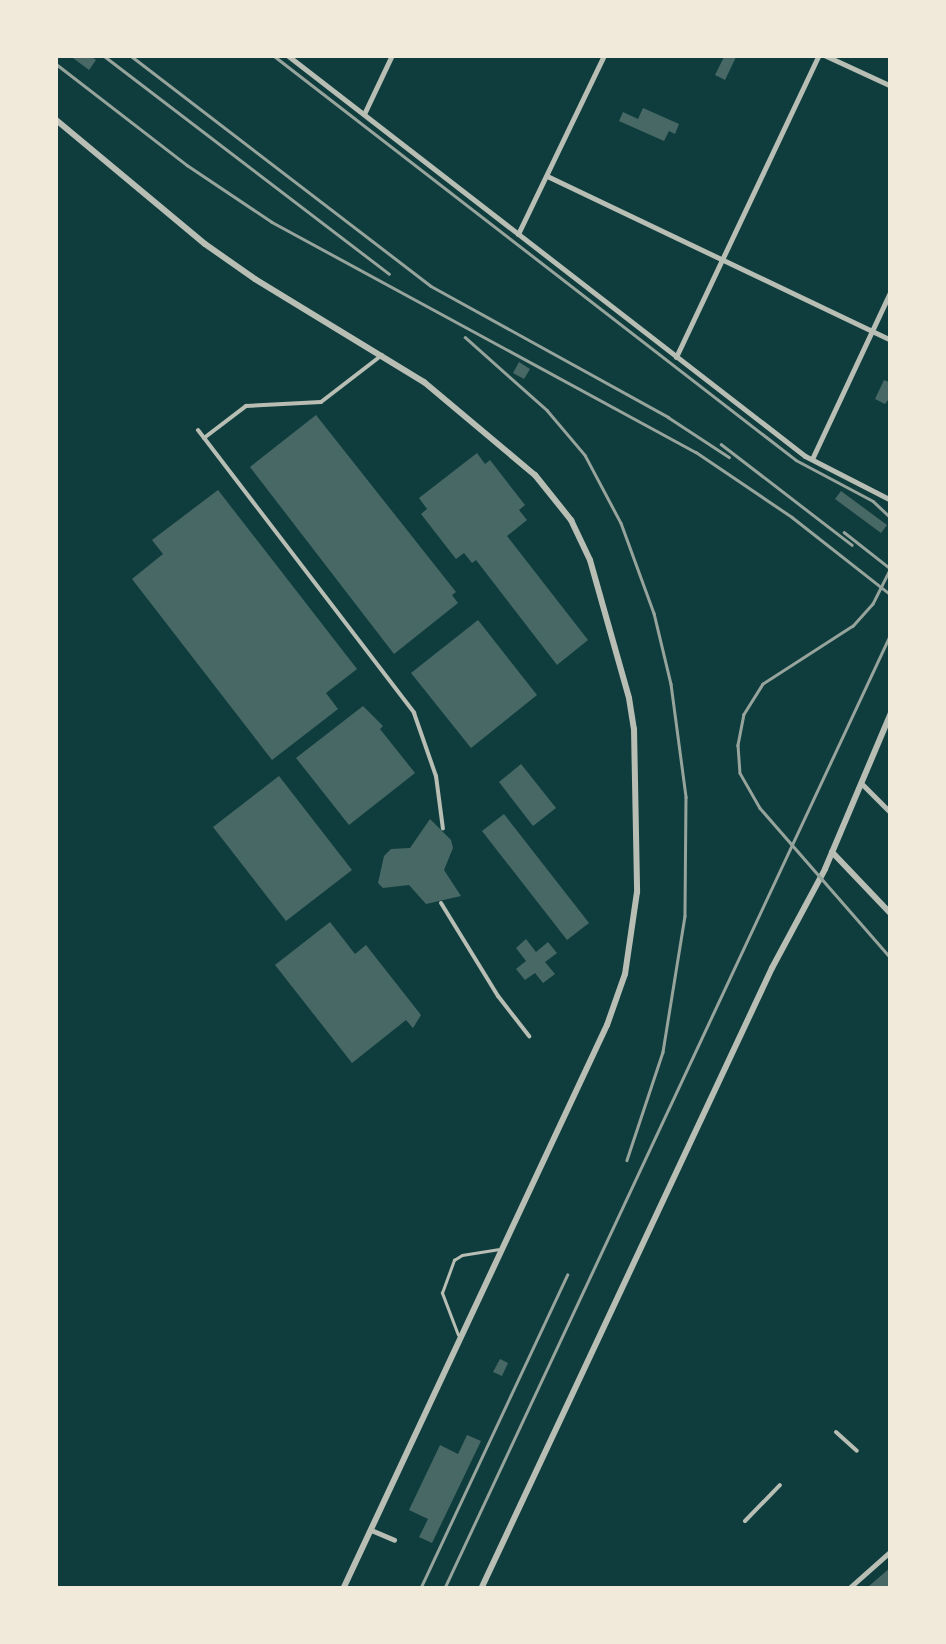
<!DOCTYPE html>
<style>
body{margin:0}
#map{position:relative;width:946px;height:1644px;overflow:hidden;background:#0f3d3e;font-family:"DM Sans",sans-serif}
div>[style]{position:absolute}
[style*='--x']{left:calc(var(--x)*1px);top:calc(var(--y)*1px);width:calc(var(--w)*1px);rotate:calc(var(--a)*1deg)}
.building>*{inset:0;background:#486865}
.service>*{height:2.5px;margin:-1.25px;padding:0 1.25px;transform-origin:1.25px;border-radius:1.25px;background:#b8beb3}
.pedestrian>*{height:4px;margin:-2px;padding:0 2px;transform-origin:2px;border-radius:2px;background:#b8beb3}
.minor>*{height:5px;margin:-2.5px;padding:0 2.5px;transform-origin:2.5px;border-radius:2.5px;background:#b8beb3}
.tertiary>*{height:6px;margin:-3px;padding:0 3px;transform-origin:3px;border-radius:3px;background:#b8beb3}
.tram>*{height:2.5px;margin:-1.25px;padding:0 1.25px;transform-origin:1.25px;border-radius:1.25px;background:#97a49c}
.rail>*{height:2.5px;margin:-1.25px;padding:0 1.25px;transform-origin:1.25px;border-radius:1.25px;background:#97a49c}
span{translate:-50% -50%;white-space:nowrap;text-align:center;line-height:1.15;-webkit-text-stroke:8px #f1e9da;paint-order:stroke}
.frame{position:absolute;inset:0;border:58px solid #f1e9da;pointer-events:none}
</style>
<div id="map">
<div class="building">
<i style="clip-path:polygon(75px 55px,89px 55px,96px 60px,89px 70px,73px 58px)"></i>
<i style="clip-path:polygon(725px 55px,737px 55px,725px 80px,715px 75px)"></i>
<i style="clip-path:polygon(643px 108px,679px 124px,675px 134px,669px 131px,664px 141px,619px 121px,623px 112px,638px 119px)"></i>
<i style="clip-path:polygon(519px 362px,530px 369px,524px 379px,513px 373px)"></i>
<i style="clip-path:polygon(884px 380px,891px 383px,891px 396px,885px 404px,875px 399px)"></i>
<i style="clip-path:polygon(316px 415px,456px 592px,452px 595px,458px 603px,394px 654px,250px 467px)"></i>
<i style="clip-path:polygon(477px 453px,485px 464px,490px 460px,525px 505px,519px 510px,527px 520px,507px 536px,588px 640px,557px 665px,476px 560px,472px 563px,464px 553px,456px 559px,421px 514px,427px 509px,419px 498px)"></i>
<i style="clip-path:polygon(218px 490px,357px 669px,326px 693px,338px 709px,272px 760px,132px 579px,163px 554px,152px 540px)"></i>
<i style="clip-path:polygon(841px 491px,887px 525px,881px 533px,835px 499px)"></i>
<i style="clip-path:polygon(478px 620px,537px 695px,471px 748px,411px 673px)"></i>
<i style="clip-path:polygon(363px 706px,383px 726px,380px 729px,415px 773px,349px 825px,296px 758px)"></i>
<i style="clip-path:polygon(521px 764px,556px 808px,533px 826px,499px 782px)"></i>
<i style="clip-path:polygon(279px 776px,352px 870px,286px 921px,213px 827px)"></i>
<i style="clip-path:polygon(504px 814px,589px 923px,567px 940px,482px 831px)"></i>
<i style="clip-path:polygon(430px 819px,451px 840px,453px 848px,444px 870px,461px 896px,426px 904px,409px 885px,383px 888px,378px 883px,384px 856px,391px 849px,410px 848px)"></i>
<i style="clip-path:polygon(330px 922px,355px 954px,366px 945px,421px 1015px,413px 1028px,406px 1020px,352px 1063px,275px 965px)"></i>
<i style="clip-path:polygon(526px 939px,536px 952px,548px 942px,557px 953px,545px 962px,555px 974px,543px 983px,535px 973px,525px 980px,516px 969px,526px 961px,516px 948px)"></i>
<i style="clip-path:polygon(500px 1359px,508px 1363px,502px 1376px,493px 1372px)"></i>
<i style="clip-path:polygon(467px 1435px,481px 1441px,432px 1543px,419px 1537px,428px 1519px,409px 1510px,440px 1445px,458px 1454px)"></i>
<i style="clip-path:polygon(891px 1567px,891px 1589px,871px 1589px,869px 1586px)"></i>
</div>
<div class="service">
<i style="--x:458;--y:1335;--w:45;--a:-110.9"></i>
<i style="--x:442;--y:1293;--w:35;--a:-70"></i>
<i style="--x:454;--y:1260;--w:9;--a:-32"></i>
<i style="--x:462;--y:1255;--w:36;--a:-9"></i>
</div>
<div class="pedestrian">
<i style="--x:198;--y:430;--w:356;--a:52.6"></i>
<i style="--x:414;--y:713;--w:67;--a:70.8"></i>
<i style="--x:436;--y:776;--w:53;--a:82.5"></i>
<i style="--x:204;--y:438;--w:53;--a:-37.3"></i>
<i style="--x:246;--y:406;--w:75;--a:-3.1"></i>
<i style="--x:321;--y:402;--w:77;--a:-37.6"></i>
<i style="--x:441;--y:903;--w:109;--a:58.5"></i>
<i style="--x:498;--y:996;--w:51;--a:52.2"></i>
<i style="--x:836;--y:1432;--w:28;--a:42"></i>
<i style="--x:745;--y:1521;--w:50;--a:-45.8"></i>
</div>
<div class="minor">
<i style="--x:287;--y:55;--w:655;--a:37.74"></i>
<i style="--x:805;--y:456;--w:97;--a:27.1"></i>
<i style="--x:824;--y:55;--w:74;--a:24.8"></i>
<i style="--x:364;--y:114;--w:65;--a:-64.6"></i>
<i style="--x:547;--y:176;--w:381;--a:25.5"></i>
<i style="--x:518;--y:234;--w:199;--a:-64.3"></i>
<i style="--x:676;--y:357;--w:334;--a:-64.7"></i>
<i style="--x:812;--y:459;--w:187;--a:-64.9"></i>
<i style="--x:861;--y:783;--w:42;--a:45"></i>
<i style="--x:371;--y:1530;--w:25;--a:23"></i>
<i style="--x:848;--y:1589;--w:57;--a:-41.5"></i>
</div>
<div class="tertiary">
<i style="--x:55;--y:119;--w:195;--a:39.8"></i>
<i style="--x:205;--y:244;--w:61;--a:35"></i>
<i style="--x:255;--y:279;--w:198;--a:31.4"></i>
<i style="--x:424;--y:382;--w:145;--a:40"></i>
<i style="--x:535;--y:475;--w:58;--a:51.3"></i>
<i style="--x:571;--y:520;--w:44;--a:64.6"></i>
<i style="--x:590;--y:560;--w:143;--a:74.2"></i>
<i style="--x:629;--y:698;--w:31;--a:81"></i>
<i style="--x:634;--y:729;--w:163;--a:88.9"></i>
<i style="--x:637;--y:892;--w:83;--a:98.3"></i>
<i style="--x:625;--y:974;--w:54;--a:109.4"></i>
<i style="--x:607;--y:1025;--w:623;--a:115.08"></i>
<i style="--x:832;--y:852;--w:86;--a:46.4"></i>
<i style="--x:481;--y:1589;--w:686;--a:-64.89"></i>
<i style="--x:772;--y:968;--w:112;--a:-61.8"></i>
<i style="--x:825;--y:869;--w:169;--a:-67.1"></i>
</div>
<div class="tram">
<i style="--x:273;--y:55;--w:661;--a:37.75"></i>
<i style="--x:796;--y:460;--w:87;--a:28"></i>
<i style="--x:873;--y:501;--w:25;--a:43"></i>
<i style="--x:891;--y:568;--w:40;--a:116.6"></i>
<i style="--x:873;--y:604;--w:30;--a:132"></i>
<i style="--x:853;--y:626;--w:107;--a:147.2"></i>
<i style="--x:763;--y:684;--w:36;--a:122"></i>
<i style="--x:744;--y:714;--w:32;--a:101"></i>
<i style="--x:738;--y:745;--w:28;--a:86"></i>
<i style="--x:740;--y:773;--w:40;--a:60.3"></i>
<i style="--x:760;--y:808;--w:199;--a:48.9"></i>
<i style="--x:420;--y:1589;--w:347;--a:-64.9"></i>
</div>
<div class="rail">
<i style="--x:103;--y:55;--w:360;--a:37.4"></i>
<i style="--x:130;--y:55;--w:379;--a:37.5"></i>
<i style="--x:431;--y:286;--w:271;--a:28.9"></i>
<i style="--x:668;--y:417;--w:73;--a:33.3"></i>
<i style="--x:55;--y:63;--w:167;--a:37.7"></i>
<i style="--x:187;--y:165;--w:102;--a:33.8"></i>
<i style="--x:272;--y:222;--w:482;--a:28.5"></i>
<i style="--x:696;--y:452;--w:116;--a:34.1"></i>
<i style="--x:792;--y:517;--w:126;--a:38.2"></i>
<i style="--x:465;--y:337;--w:110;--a:41.7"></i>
<i style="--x:547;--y:410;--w:59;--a:49.8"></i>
<i style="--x:585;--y:455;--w:77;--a:62.1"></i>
<i style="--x:621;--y:523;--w:96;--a:69.9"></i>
<i style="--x:654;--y:613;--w:73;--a:76.5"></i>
<i style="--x:671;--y:684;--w:114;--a:82.4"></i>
<i style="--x:686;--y:797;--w:119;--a:90.5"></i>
<i style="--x:685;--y:916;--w:138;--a:99.2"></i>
<i style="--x:663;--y:1052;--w:114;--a:108.4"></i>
<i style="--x:721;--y:444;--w:165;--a:37.6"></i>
<i style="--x:844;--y:532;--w:60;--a:38.2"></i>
<i style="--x:444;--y:1589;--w:1055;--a:-64.94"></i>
</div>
<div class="frame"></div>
</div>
